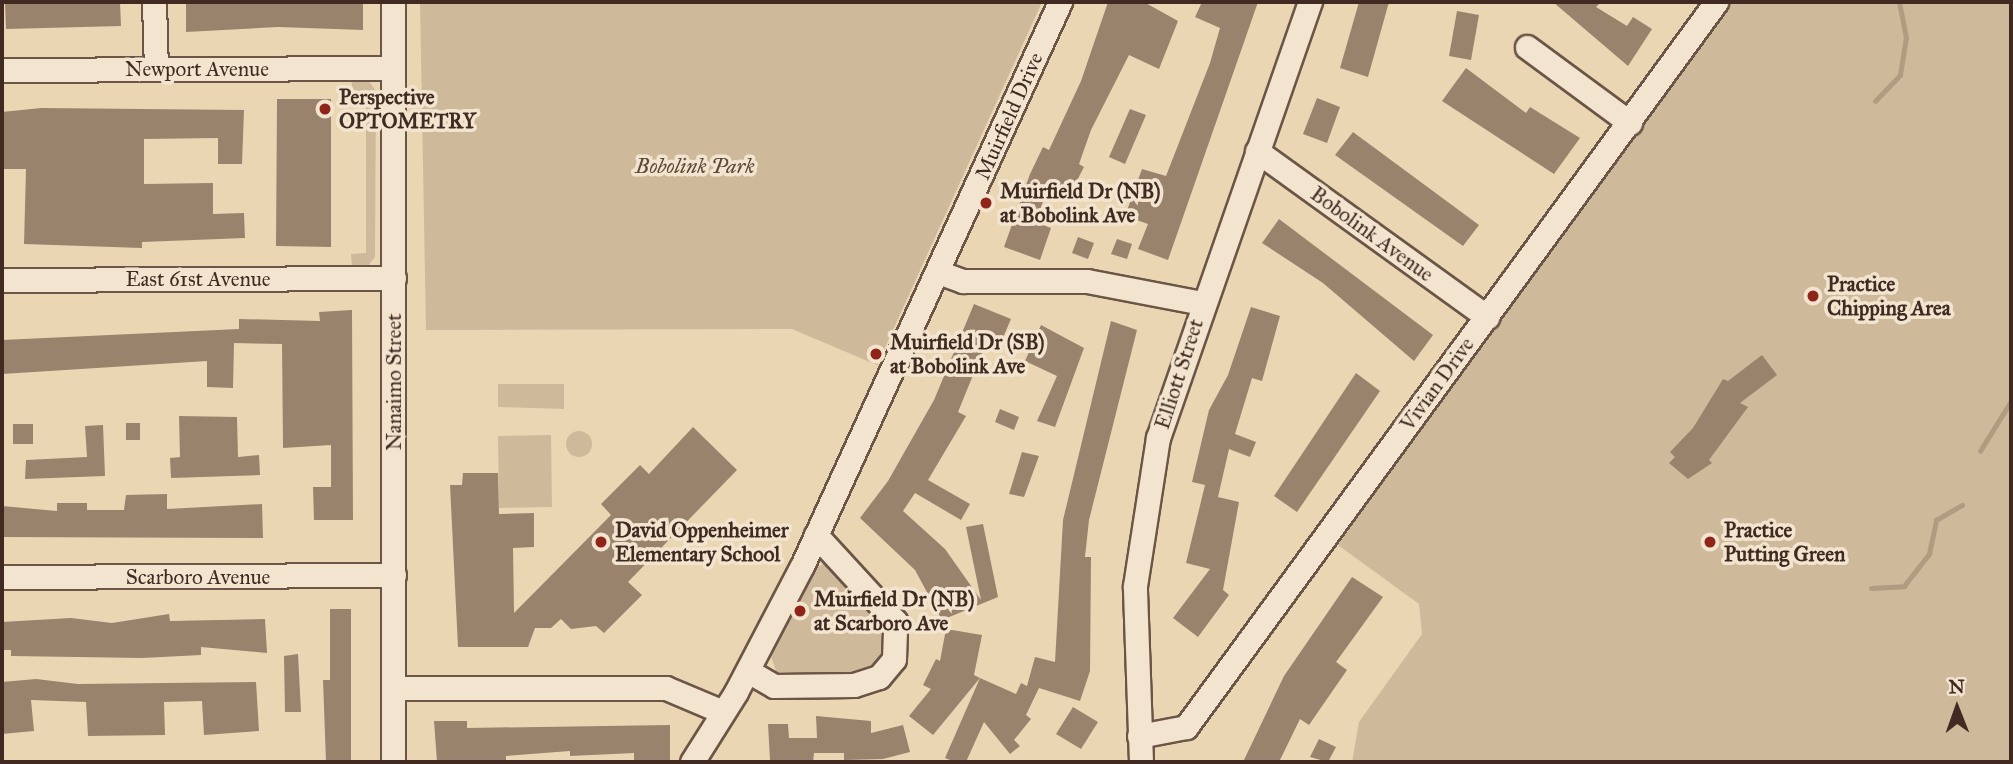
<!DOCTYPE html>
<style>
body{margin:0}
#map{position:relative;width:2013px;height:764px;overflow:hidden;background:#ebd6b3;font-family:"IM FELL Great Primer",serif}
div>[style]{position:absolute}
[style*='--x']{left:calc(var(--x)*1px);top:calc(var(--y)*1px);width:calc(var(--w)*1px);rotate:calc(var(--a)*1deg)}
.green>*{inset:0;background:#ceb99a}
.round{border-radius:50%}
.stream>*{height:4.5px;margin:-2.25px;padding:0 2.25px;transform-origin:2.25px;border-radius:2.25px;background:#b19c81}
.building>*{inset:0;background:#99836d}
.roads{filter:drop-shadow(2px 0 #6b5546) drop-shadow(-2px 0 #6b5546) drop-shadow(0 2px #6b5546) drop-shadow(0 -2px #6b5546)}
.minor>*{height:23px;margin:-11.5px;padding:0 11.5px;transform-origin:11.5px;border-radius:11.5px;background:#f2e4ce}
.dots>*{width:19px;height:19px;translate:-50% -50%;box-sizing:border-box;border:4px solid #f2e4ce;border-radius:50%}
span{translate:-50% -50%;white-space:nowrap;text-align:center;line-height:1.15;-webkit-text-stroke:7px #f2e4ce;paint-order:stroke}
.street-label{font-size:21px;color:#402a21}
.poi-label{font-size:21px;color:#402a21;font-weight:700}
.left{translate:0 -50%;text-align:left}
.park-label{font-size:21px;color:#5c4739;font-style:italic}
.frame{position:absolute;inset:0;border:4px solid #402a21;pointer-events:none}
.north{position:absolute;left:1922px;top:673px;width:70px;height:70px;-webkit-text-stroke:5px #f2e4ce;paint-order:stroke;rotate:359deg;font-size:19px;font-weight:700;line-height:28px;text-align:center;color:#402a21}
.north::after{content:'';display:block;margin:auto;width:24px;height:32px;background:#402a21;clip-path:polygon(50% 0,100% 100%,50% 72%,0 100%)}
</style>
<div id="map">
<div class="green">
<i style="clip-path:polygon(420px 2px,1042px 2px,877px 365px,792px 329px,426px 330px)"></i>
<i style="clip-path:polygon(1722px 2px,2011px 2px,2011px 762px,1352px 762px,1359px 722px,1422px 634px,1419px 604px,1338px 545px)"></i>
<i style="clip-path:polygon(366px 77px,376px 91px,375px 257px,367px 267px,352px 268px,351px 254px,366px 253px,366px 92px,353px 91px,351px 79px)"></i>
<i style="clip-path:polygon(498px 384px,564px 384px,564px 409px,498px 407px)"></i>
<i class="round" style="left:566px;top:431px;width:26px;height:26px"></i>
<i style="clip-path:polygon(551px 435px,552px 507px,499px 508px,498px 436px)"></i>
<i style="clip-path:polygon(828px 561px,884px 622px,887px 648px,876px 666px,853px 677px,778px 677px,771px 656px,815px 569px)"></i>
</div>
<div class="stream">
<i style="--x:1875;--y:101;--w:36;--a:-46"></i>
<i style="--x:1900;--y:75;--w:37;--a:-81"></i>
<i style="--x:1906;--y:38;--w:37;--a:-101"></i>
<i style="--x:1980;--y:451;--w:59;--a:-58.2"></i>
<i style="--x:1871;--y:588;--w:33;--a:-3"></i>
<i style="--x:1904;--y:586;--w:41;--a:-52"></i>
<i style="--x:1929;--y:554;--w:35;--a:-78"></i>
<i style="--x:1936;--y:520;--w:30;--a:-30"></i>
</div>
<div class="building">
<i style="clip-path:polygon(5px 2px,120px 2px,121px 26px,6px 29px)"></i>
<i style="clip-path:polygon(186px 2px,363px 2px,363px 30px,278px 27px,186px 32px)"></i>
<i style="clip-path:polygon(1108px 2px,1144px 2px,1178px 21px,1159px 69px,1129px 55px,1091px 130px,1079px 164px,1084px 167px,1070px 194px,1050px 184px,1035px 222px,1051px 228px,1040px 260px,1004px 247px,1030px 174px,1043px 147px,1049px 150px,1081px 81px)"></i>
<i style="clip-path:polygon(1202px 2px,1258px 2px,1168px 260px,1138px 249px,1148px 224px,1125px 216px,1142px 169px,1166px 176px,1210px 63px,1220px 28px,1195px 17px)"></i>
<i style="clip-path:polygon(1359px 2px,1389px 2px,1368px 77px,1340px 68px)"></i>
<i style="clip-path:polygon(1553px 2px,1601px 2px,1596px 7px,1627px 26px,1633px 17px,1652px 29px,1628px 66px)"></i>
<i style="clip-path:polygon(1457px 11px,1479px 15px,1471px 60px,1449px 56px)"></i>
<i style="clip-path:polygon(1466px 68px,1526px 113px,1530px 107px,1580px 138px,1554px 174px,1442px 101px)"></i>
<i style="clip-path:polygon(1317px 98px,1340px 107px,1327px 143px,1303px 134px)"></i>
<i style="clip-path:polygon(277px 99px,331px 99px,331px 247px,276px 246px)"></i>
<i style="clip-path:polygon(41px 108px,244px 110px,242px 164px,218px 164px,218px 138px,144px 139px,144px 184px,213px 183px,213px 214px,244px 213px,245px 238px,142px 242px,142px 248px,24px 244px,26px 169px,2px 169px,2px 112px)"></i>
<i style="clip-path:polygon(1130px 109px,1146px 115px,1125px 164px,1109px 157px)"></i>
<i style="clip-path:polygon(1353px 132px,1479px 225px,1463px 246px,1335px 155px)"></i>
<i style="clip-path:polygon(1279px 219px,1433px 335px,1414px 361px,1323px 283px,1262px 243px)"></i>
<i style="clip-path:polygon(1078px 237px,1094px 243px,1088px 259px,1072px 253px)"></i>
<i style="clip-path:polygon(1117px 239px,1132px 244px,1127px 259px,1111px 254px)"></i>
<i style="clip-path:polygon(974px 304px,1011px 319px,999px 347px,987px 341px,958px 412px,966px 416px,928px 480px,970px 504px,961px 520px,915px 493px,903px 511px,945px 549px,981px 600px,966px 527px,983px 524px,998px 597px,942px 620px,915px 570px,860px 518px,888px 481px,934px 400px)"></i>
<i style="clip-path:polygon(1251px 307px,1280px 316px,1262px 381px,1252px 378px,1235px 434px,1256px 442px,1250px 457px,1229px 449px,1218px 497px,1239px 502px,1223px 590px,1229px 595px,1198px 637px,1173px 618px,1210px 569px,1186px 563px,1205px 485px,1192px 482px,1209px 410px,1228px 375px)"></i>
<i style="clip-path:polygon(352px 310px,353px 520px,314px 520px,313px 487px,331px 487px,331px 445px,283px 448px,282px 344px,234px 343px,233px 388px,207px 387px,207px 361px,2px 374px,2px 340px,239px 329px,239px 319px,320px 321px,319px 312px)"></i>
<i style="clip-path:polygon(1111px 321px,1137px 330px,1089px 520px,1085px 557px,1091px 557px,1090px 671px,1080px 701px,1039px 688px,1026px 715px,1031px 719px,1014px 740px,1020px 746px,1010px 754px,984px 722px,966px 762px,955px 762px,945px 758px,980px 678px,1016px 694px,1021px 683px,1027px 686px,1035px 657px,1055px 662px,1063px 520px)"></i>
<i style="clip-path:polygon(1041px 325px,1084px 348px,1055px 427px,1037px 421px,1057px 376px,1025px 361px)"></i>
<i style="clip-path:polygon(1762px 355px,1777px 375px,1740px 403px,1748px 407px,1709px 460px,1712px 463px,1688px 479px,1669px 463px,1675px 457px,1670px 452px,1693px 428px,1723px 379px,1728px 381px)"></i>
<i style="clip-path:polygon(1356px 373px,1380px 391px,1297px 512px,1274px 496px)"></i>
<i style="clip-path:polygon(1000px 409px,1019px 417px,1014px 430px,995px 422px)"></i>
<i style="clip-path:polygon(179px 416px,237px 417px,238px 457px,259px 455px,260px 475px,171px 478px,170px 458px,180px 457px)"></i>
<i style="clip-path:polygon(126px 423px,140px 423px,140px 440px,126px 440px)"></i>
<i style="clip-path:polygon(13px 424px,33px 424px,33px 444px,13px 444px)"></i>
<i style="clip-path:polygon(103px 425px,105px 476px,25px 479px,26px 460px,87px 457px,85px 426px)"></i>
<i style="clip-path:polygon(693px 427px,737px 470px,628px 582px,642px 595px,604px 633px,596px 626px,571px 629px,561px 619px,551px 628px,535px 628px,528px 647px,458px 647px,450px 485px,462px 485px,463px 473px,498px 473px,499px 514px,534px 513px,534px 547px,513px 548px,514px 613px,611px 515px,601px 504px,640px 465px,649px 474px)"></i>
<i style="clip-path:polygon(1022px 452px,1039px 456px,1024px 497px,1009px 494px)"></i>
<i style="clip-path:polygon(167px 494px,167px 509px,262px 504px,263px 538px,2px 537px,2px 506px,57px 511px,57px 503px,87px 503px,87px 510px,124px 510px,126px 495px)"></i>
<i style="clip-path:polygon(1352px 577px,1383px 597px,1336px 662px,1347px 670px,1309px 725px,1300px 719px,1279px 762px,1243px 762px,1284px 676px)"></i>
<i style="clip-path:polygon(330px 609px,351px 609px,351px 762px,326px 762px,323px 680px,330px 680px)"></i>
<i style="clip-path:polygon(169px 614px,170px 621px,265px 619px,267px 653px,201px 647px,201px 655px,142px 658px,11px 656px,11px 650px,2px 650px,2px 622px,71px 618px,112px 623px)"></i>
<i style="clip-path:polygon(946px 629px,982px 635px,974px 675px,980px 678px,933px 735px,909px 716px,931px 689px,923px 685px,936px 659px,940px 661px)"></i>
<i style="clip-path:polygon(298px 654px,301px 712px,285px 712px,284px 656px)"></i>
<i style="clip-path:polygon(36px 679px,78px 684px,256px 682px,259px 731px,204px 735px,202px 701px,164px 702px,165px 735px,88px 736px,86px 702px,31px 700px,34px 731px,2px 734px,2px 682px)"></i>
<i style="clip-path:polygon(1073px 707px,1098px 722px,1081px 749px,1056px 734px)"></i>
<i style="clip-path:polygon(816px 716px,871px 721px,871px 733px,903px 725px,910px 752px,883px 759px,844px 760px,844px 753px,814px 753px,813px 762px,770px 760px,768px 724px,788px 724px,789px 738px,817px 738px)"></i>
<i style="clip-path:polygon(434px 721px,467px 721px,467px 728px,670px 725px,670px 762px,634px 762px,634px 753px,570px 756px,570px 751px,506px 756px,506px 762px,437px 762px)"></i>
<i style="clip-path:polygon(1319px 739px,1336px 747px,1328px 762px,1310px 757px)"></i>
</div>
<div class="roads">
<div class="minor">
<i style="--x:154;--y:2;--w:67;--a:88.3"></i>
<i style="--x:1527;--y:47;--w:128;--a:36.4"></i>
<i style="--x:2;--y:70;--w:391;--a:-0.3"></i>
<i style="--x:1257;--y:151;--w:284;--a:35.8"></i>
<i style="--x:938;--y:272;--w:27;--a:20"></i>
<i style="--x:963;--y:281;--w:124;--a:0"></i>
<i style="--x:1087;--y:281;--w:117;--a:10.8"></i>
<i style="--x:2;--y:280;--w:392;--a:-0.3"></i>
<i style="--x:2;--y:577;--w:392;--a:-0.3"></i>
<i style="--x:748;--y:671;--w:30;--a:30"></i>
<i style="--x:774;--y:686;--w:80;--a:-0.7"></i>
<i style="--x:854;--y:685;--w:26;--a:-18"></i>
<i style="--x:879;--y:677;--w:23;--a:-50"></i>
<i style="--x:894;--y:659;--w:38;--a:-88"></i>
<i style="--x:895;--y:621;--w:117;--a:-132.6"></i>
<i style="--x:393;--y:688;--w:273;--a:0"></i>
<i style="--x:666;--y:688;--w:62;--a:22.8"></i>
<i style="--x:1139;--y:736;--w:48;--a:-10.8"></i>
<i style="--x:1186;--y:727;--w:898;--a:-53.83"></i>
<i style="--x:393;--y:762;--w:760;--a:-90"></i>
<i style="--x:692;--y:762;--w:83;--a:-57.8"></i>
<i style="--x:736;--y:692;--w:142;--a:-62.4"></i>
<i style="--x:802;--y:566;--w:620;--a:-65.42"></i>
<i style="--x:1141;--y:762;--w:176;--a:-92"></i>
<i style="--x:1135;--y:586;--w:150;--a:-81.2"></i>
<i style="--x:1158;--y:438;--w:462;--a:-70.8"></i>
</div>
</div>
<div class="dots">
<i style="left:325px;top:109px;background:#8f2418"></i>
<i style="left:986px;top:203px;background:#8f2418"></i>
<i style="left:1813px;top:296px;background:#8f2418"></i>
<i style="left:876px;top:354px;background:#8f2418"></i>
<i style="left:601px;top:542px;background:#8f2418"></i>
<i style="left:1710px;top:542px;background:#8f2418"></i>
<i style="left:800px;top:611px;background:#8f2418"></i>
</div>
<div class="street-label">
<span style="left:197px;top:69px">Newport Avenue</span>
<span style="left:1009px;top:116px;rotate:-66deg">Muirfield Drive</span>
<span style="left:1372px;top:234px;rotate:36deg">Bobolink Avenue</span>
<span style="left:198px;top:279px">East 61st Avenue</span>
<span style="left:1179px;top:374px;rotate:-72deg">Elliott Street</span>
<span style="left:394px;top:382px;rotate:-90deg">Nanaimo Street</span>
<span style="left:1437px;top:384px;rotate:-54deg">Vivian Drive</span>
<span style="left:198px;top:577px">Scarboro Avenue</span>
</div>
<div class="poi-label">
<span class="left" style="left:339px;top:109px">Perspective<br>OPTOMETRY</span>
<span class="left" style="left:1000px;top:203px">Muirfield Dr (NB)<br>at Bobolink Ave</span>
<span class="left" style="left:1827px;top:296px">Practice<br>Chipping Area</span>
<span class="left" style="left:890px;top:354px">Muirfield Dr (SB)<br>at Bobolink Ave</span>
<span class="left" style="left:615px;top:542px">David Oppenheimer<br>Elementary School</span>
<span class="left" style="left:1724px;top:542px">Practice<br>Putting Green</span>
<span class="left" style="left:814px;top:611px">Muirfield Dr (NB)<br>at Scarboro Ave</span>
</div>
<div class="park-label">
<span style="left:695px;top:166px">Bobolink Park</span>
</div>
<div class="frame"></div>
<div class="north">N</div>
</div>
